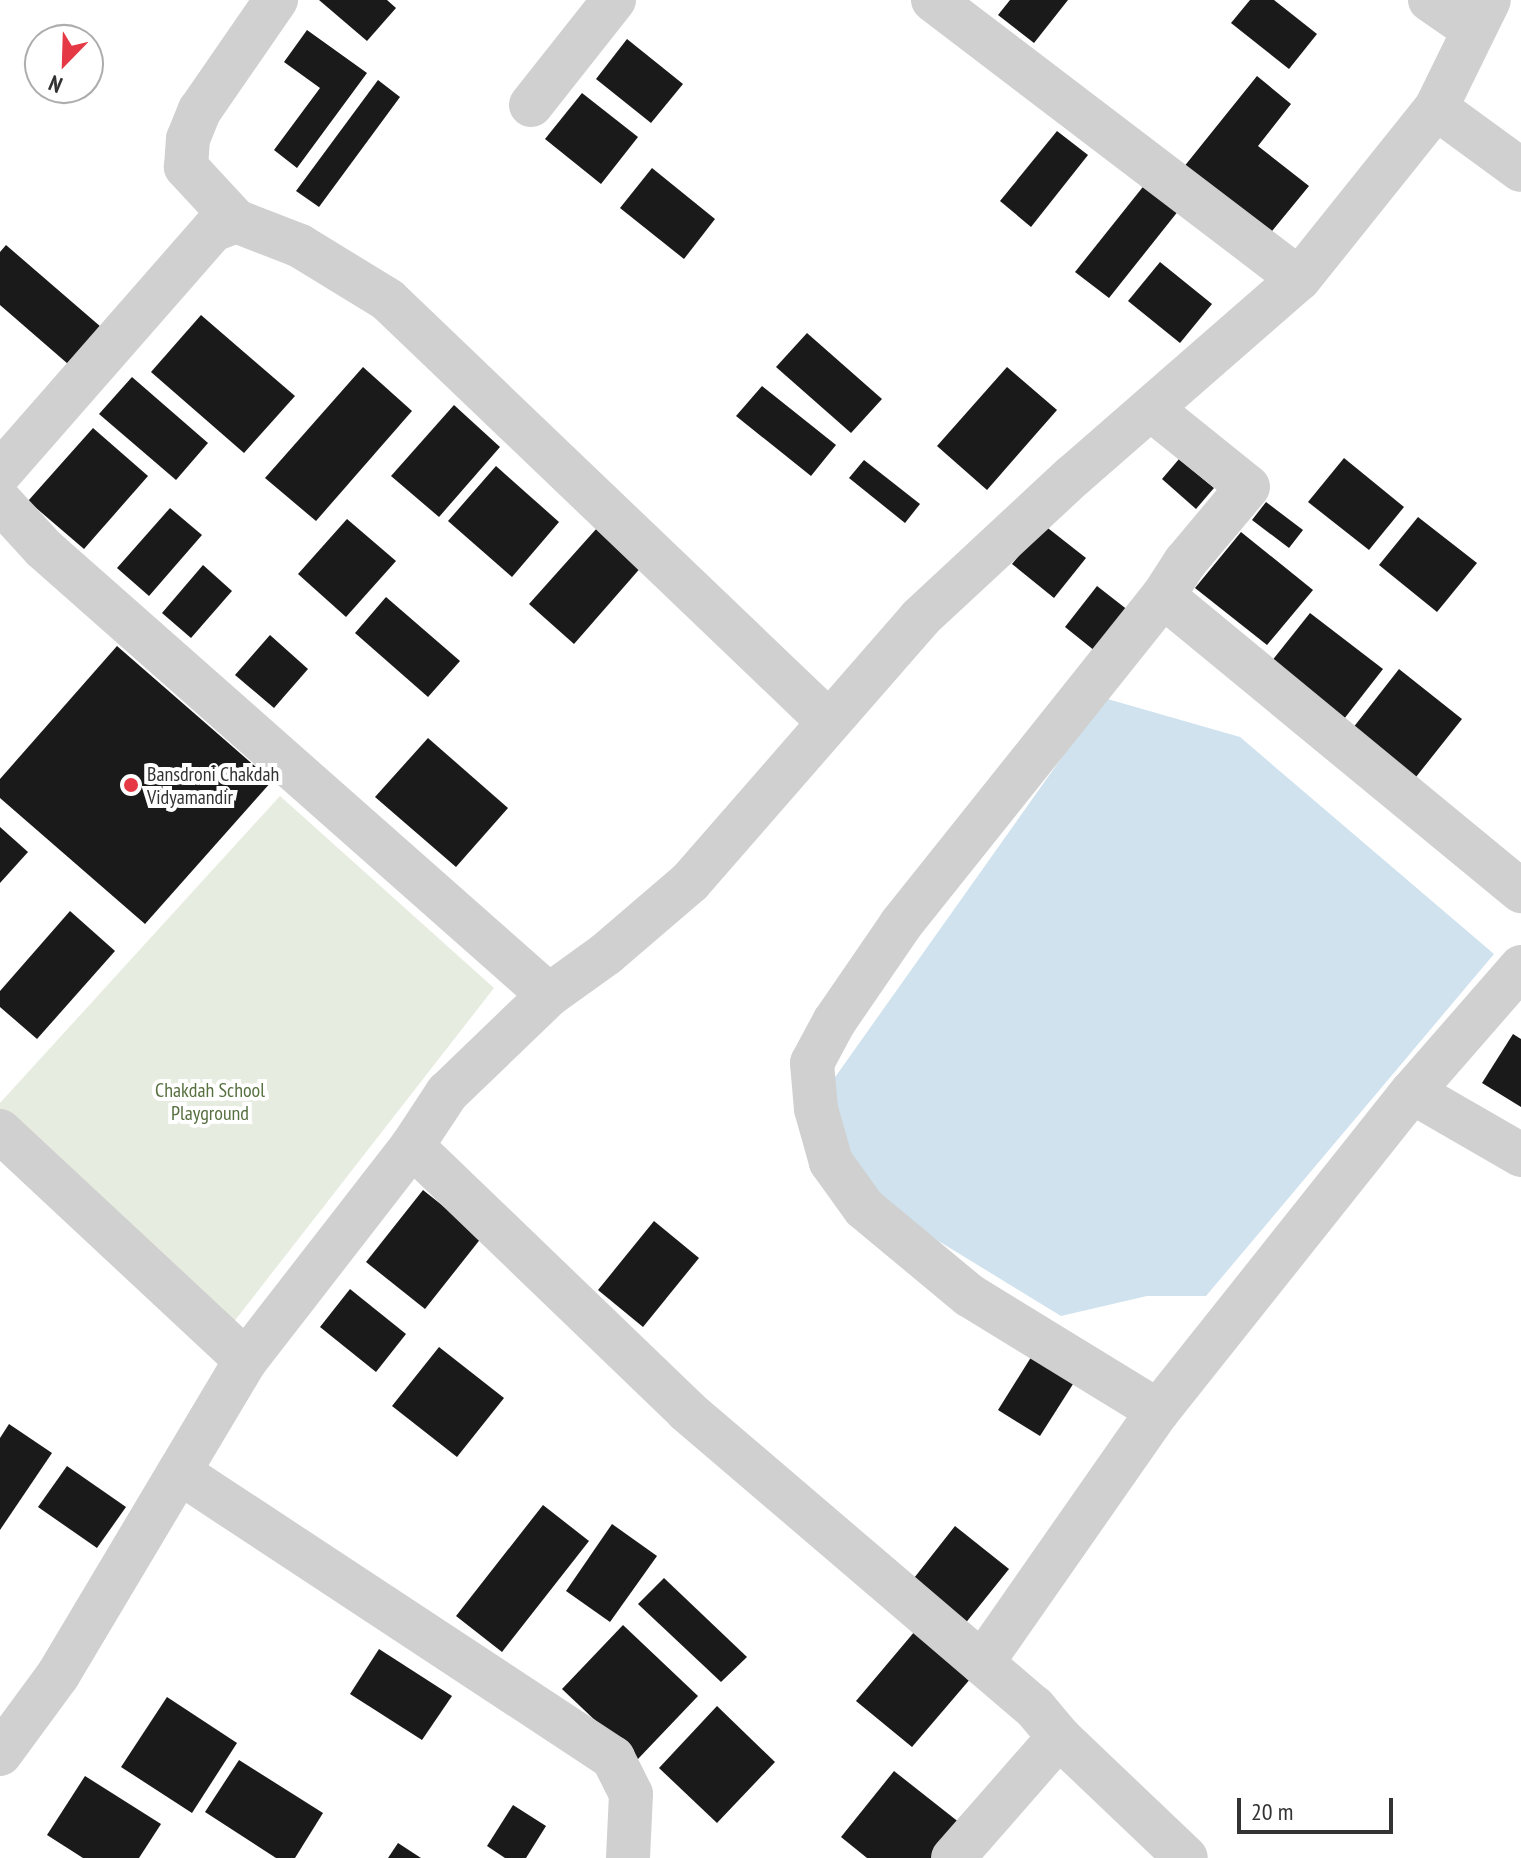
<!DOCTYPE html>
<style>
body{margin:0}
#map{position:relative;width:1521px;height:1858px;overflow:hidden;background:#fff;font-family:"PT Sans Narrow",sans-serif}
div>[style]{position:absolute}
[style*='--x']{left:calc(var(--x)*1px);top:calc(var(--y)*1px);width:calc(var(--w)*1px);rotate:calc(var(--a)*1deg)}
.green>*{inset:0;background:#e6ecdf}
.water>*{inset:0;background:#cfe2ee}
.building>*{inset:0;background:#1a1a1a}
.minor>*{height:44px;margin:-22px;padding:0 22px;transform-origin:22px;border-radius:22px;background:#d0d0d0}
.dots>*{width:22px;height:22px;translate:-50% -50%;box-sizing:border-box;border:4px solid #fff;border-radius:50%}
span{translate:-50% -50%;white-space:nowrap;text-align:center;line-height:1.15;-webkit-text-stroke:8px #fff;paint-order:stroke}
.poi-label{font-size:20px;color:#333}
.left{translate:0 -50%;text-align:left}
.park-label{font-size:20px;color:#56703f}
.north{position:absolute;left:24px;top:24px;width:80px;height:80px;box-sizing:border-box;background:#fff;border:2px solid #adadad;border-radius:50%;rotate:203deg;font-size:22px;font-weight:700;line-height:32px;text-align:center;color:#333}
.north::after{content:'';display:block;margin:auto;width:28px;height:36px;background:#e63946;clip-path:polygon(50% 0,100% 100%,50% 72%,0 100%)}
.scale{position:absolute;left:1237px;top:1798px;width:156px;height:36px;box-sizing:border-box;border:4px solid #333;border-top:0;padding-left:10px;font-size:24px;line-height:28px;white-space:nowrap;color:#333;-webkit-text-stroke:6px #fff;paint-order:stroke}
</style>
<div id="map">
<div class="green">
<i style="clip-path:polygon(280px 796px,494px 988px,222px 1337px,0 1125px,0 1103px)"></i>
</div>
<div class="water">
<i style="clip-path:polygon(1104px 698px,1240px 737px,1494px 954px,1206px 1296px,1147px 1296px,1061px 1316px,878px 1204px,821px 1097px)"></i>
</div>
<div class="building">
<i style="clip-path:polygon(319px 0,387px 0,396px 8px,367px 41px)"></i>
<i style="clip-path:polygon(1010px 0,1068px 0,1034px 43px,998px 15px)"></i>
<i style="clip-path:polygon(1250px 0,1274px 0,1317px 34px,1289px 69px,1231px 23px)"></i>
<i style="clip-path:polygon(307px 30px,367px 73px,297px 168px,274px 150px,320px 88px,284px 62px)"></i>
<i style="clip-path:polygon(627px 39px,683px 84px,651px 123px,596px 79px)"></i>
<i style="clip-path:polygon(1257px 76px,1291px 104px,1258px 146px,1309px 186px,1268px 236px,1183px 168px)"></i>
<i style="clip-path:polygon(378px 80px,400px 97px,319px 207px,296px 191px)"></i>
<i style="clip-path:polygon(582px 93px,638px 137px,601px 184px,545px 139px)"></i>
<i style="clip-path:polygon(1057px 131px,1088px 155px,1031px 227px,1000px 201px)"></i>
<i style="clip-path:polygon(652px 168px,715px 219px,684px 259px,620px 208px)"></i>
<i style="clip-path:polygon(1146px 183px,1179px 210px,1109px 298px,1075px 272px)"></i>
<i style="clip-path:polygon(6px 245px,101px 327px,68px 364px,0 305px,0 252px)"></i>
<i style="clip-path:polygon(1160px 262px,1212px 304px,1180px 343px,1128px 301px)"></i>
<i style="clip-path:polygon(201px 315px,295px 396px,244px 453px,151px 372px)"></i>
<i style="clip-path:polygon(807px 333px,882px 399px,851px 433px,776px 367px)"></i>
<i style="clip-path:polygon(363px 367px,412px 411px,316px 521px,265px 478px)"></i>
<i style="clip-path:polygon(1007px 367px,1057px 410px,987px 490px,937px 446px)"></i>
<i style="clip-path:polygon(132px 377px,208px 443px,176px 480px,99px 414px)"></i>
<i style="clip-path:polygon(762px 386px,836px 445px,811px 476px,736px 416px)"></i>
<i style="clip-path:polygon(454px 405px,500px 447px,439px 517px,391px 476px)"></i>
<i style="clip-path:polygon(93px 428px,148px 476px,84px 549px,28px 501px)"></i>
<i style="clip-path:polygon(1344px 458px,1404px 507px,1369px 550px,1308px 502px)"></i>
<i style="clip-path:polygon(1179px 459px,1214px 488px,1196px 509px,1162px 479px)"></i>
<i style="clip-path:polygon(864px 460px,920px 504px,905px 523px,849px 478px)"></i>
<i style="clip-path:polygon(496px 466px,559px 522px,512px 577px,448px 521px)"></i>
<i style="clip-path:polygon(1266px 502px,1303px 530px,1289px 548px,1252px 520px)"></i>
<i style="clip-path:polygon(170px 508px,202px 535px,149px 596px,117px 568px)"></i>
<i style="clip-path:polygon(1418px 517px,1477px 563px,1437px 612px,1379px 565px)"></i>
<i style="clip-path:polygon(606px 518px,650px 557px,574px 644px,529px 604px)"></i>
<i style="clip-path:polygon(347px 519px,396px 561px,346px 617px,298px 574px)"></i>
<i style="clip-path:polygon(1044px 525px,1086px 558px,1054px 598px,1012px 564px)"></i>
<i style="clip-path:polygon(1241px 532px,1313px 590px,1267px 645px,1195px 588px)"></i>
<i style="clip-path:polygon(203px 565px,232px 591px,191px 638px,162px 613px)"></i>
<i style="clip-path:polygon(1097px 586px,1138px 618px,1105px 659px,1065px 627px)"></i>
<i style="clip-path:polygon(386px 597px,460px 661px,428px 697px,355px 633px)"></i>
<i style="clip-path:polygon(1310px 613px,1383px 669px,1344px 719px,1271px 662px)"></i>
<i style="clip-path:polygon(270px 635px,308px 669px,274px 708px,235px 675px)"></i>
<i style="clip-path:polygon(117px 646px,272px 781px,145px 924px,0 798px,0 779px)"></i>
<i style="clip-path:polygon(1399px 669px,1462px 719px,1412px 782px,1349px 733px)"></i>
<i style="clip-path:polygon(428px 738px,508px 808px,456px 867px,375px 797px)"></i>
<i style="clip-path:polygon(0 827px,28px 852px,0 883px)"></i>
<i style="clip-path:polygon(70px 911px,115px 951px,37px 1039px,0 1007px,0 991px)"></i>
<i style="clip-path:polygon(1513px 1034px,1521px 1039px,1521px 1107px,1482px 1083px)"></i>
<i style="clip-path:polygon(423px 1190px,482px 1237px,425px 1309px,366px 1262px)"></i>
<i style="clip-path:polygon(654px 1221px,699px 1258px,643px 1327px,598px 1290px)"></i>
<i style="clip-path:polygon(350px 1289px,406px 1334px,376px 1372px,320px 1327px)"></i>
<i style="clip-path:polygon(1040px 1343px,1082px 1370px,1040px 1436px,998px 1410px)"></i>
<i style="clip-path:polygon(439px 1347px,504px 1398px,457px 1457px,392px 1406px)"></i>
<i style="clip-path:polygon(9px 1424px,52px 1453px,0 1530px,0 1438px)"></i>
<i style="clip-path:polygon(67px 1466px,126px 1507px,97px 1548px,38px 1507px)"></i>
<i style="clip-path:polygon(543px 1505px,589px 1541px,502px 1652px,456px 1616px)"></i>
<i style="clip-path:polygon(612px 1524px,657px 1556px,610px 1622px,566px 1591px)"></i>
<i style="clip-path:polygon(955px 1526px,1009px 1569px,960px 1630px,907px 1587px)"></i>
<i style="clip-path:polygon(664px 1578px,747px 1657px,721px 1682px,638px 1604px)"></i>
<i style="clip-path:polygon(623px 1625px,698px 1696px,637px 1760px,562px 1689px)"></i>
<i style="clip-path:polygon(915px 1631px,971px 1678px,912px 1747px,856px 1701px)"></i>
<i style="clip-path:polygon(379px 1649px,452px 1696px,422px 1740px,350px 1694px)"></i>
<i style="clip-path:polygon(167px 1697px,237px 1743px,192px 1813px,121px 1767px)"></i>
<i style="clip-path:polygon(717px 1706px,775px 1762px,717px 1823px,659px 1768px)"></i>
<i style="clip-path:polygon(239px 1760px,323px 1813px,295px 1858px,276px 1858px,205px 1812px)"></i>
<i style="clip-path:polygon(894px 1771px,965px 1827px,940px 1858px,867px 1858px,841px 1837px)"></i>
<i style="clip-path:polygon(85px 1776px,161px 1824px,139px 1858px,83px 1858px,47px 1835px)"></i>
<i style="clip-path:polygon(513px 1805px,546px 1826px,526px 1858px,505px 1858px,487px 1846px)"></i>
<i style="clip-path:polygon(398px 1843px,421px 1858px,388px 1858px)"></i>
</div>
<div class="minor">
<i style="--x:933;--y:0;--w:460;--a:37.3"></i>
<i style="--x:1430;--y:0;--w:51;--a:34.6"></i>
<i style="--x:531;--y:105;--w:134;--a:-51.7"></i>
<i style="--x:1436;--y:108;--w:105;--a:36.1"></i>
<i style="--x:236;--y:221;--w:74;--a:-132.8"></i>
<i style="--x:186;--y:167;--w:28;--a:-86"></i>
<i style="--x:188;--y:139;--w:31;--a:-68"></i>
<i style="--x:200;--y:110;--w:134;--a:-55.4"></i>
<i style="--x:1151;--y:409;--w:124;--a:38.8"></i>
<i style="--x:1248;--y:487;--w:98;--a:130"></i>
<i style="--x:1185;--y:562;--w:40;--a:122.9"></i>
<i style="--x:0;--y:473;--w:323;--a:-48.8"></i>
<i style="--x:213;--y:230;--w:25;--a:-21"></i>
<i style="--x:236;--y:221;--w:69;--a:21.3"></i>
<i style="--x:300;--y:246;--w:103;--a:31.5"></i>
<i style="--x:388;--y:300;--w:610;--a:43.74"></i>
<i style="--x:0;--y:501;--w:64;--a:47.5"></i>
<i style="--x:43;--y:548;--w:675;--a:41.46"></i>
<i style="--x:1412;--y:1092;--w:166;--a:-48.9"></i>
<i style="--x:0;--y:1131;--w:336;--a:43"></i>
<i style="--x:412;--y:1146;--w:382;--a:43.9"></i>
<i style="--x:687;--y:1411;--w:456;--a:40.5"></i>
<i style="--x:1034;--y:1707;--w:39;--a:50"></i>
<i style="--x:1059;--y:1737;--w:175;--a:43.6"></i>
<i style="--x:1158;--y:1411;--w:220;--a:-148.5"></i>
<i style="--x:970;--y:1296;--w:138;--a:-140.3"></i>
<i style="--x:864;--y:1208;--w:57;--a:-125.7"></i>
<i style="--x:831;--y:1162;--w:55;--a:-105.8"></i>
<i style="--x:816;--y:1109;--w:46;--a:-95"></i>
<i style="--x:812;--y:1063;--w:47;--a:-61.8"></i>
<i style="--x:834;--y:1022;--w:119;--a:-55.6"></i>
<i style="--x:901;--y:924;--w:420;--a:-51.4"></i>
<i style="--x:1163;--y:596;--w:464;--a:39.5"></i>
<i style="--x:179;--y:1472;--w:520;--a:33.38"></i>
<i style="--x:613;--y:1758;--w:40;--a:63.4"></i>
<i style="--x:631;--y:1794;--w:64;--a:92.7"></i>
<i style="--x:982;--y:1663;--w:307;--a:-55.1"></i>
<i style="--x:1158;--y:1411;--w:408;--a:-51.5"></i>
<i style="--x:1412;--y:1092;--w:126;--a:30"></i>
<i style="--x:0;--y:1754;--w:98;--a:-53.7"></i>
<i style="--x:58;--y:1675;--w:367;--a:-59.2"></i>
<i style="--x:246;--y:1360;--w:271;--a:-52.2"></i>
<i style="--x:412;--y:1146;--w:64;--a:-56.6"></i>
<i style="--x:447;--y:1093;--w:141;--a:-43.9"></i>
<i style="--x:549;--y:995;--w:70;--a:-35.7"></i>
<i style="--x:606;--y:954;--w:111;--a:-40.6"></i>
<i style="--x:690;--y:882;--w:350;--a:-48.9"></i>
<i style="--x:920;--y:618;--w:209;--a:-42.9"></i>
<i style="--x:1073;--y:476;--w:300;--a:-41.1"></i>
<i style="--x:1299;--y:279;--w:219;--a:-51.3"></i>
<i style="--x:1436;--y:108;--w:120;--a:-63.9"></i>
<i style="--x:953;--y:1858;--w:161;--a:-48.8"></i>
</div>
<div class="dots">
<i style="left:131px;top:785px;background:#e63946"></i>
</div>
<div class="poi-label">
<span class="left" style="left:147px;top:786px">Bansdroni Chakdah<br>Vidyamandir</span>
</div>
<div class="park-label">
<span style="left:210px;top:1102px">Chakdah School<br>Playground</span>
</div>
<div class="north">N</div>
<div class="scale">20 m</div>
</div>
